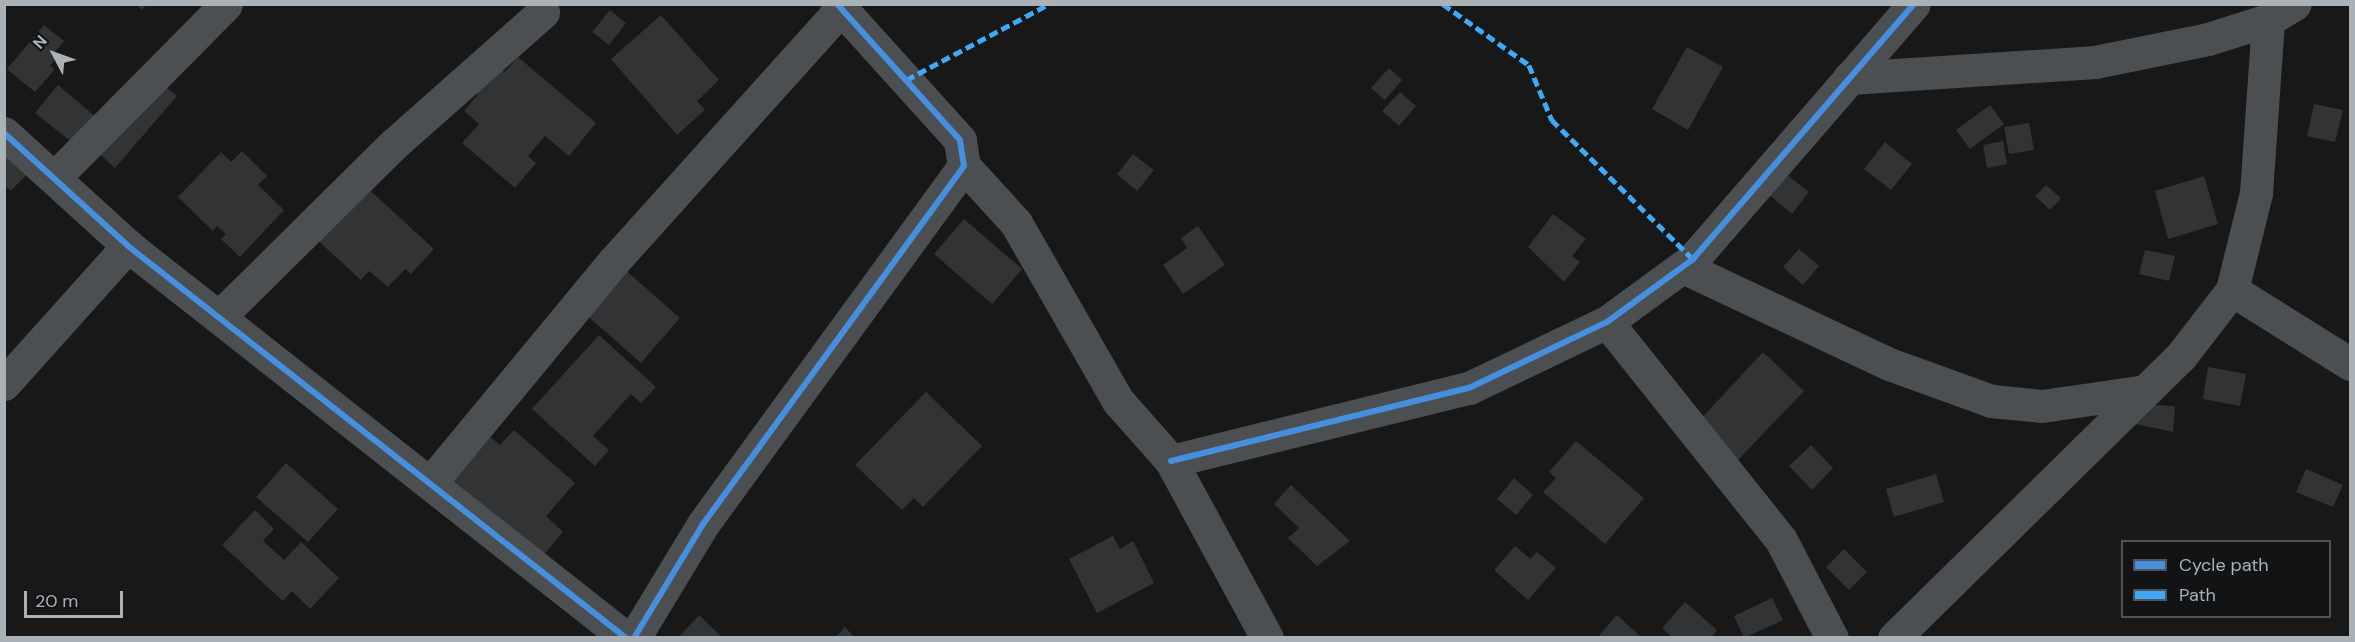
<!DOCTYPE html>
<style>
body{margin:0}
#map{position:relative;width:2355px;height:642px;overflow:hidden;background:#181818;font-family:"DM Sans",sans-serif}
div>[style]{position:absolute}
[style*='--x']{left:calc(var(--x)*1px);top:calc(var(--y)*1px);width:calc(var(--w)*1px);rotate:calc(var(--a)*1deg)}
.building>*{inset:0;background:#323334}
.minor>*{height:33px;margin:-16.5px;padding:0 16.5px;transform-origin:16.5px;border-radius:16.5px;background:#4c4f51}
.quiet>*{height:4.5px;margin-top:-2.25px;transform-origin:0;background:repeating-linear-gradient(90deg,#3fa9f5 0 9px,transparent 0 13.5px)}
.cycleway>*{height:6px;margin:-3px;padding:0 3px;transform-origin:3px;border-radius:3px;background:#468fdf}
span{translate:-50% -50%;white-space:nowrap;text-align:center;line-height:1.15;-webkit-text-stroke:5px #121314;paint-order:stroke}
.frame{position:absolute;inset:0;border:6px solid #aab2b8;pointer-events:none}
.legend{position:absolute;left:2121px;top:540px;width:210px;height:78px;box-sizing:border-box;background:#121314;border:2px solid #4f5356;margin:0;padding:8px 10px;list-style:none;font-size:18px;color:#aab2b8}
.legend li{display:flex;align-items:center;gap:12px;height:30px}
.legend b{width:30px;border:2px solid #4f5356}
.north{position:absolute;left:24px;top:24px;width:60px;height:60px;-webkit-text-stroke:4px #121314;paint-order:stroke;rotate:311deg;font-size:16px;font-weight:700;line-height:24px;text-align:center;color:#aab2b8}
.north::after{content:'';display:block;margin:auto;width:21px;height:27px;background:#aab2b8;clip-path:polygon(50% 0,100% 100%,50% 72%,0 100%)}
.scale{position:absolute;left:24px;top:591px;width:99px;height:27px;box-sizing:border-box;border:3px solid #aab2b8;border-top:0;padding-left:8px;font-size:18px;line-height:21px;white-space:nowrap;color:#aab2b8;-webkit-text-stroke:4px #121314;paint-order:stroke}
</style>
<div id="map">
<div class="building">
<i style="clip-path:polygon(135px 4px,147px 4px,142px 10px)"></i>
<i style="clip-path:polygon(610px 10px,626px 23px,609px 45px,592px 32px)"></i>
<i style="clip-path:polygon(661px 15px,719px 80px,697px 101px,705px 110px,677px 135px,611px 59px)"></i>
<i style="clip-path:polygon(44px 25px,64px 41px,54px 53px,58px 56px,50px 66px,55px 69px,35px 92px,7px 69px)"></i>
<i style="clip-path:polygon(1687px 47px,1723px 67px,1688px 130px,1652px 109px)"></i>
<i style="clip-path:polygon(518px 57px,596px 123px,569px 156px,545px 136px,528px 156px,536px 163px,515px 188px,462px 143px,479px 124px,464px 111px,478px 94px,475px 92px,497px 65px,505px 72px)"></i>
<i style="clip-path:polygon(1389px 68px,1402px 80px,1385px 100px,1371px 88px)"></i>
<i style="clip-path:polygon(158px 80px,177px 96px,115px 168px,96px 151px)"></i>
<i style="clip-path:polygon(58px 85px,97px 118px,69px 140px,35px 113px)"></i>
<i style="clip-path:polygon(1400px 92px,1416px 106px,1399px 126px,1382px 111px)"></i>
<i style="clip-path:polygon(2314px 104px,2343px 110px,2335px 142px,2307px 136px)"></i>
<i style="clip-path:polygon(1990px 105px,2004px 124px,1970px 149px,1956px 130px)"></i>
<i style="clip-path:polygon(2029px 123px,2034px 150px,2009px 154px,2004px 127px)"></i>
<i style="clip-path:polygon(2003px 141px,2007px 164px,1987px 168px,1983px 145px)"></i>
<i style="clip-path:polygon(1885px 142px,1912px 164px,1891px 190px,1864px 169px)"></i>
<i style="clip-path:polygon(242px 151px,267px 176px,258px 185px,284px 210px,240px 257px,221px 239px,226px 234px,217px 226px,213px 231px,178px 197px,221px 152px,231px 162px)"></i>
<i style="clip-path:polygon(4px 152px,27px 174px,11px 191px,4px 185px)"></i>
<i style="clip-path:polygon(1133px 154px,1154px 170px,1137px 191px,1117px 174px)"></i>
<i style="clip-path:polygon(1786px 174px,1809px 192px,1792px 214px,1769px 195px)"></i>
<i style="clip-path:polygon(2204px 176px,2218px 224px,2168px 239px,2155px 191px)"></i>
<i style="clip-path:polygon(362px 183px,434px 249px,411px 274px,405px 269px,388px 287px,369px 271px,361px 280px,313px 236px)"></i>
<i style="clip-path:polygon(2046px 185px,2061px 198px,2050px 210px,2035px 196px)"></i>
<i style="clip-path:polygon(1553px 214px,1586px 239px,1572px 256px,1580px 262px,1564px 282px,1528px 247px)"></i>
<i style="clip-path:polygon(964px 219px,1022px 269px,992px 304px,934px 254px)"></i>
<i style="clip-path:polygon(1198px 226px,1225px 265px,1183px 294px,1163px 265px,1187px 248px,1181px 238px)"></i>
<i style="clip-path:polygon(1799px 249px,1819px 266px,1803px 285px,1783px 267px)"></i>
<i style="clip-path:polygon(2145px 250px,2175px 256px,2169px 281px,2139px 274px)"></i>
<i style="clip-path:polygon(622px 267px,680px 318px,641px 363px,583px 312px)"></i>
<i style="clip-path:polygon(599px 335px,656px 387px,641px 403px,631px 394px,593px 436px,609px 450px,595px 466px,532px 409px)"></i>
<i style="clip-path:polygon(1763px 352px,1804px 391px,1737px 461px,1697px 423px)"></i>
<i style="clip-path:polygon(2208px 367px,2246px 374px,2240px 406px,2203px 399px)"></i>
<i style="clip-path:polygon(926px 392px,982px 446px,923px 507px,914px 498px,902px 510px,855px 465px)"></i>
<i style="clip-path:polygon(2132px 404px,2175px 406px,2173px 432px,2131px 423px)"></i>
<i style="clip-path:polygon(482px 430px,500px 445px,514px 430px,575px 483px,546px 516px,563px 532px,541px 558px,444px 473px)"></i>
<i style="clip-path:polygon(1576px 441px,1644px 498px,1605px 544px,1543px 492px,1556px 478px,1549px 472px)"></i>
<i style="clip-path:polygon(1811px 445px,1833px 468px,1812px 490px,1789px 466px)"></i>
<i style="clip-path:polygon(286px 463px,338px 509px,308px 542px,256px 497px)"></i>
<i style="clip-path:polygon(2306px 469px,2343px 485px,2333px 507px,2296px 492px)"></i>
<i style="clip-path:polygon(1936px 474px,1944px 502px,1894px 517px,1886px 489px)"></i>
<i style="clip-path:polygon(1514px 478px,1533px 495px,1516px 515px,1497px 499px)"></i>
<i style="clip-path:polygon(1291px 485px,1350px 541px,1317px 566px,1288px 538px,1299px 528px,1274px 504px)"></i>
<i style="clip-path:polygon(255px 510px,274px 529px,263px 541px,284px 560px,301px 542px,339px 578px,310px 609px,292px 591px,283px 601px,222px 545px)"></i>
<i style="clip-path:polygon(1113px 536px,1120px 549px,1133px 541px,1154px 583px,1097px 613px,1069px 559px)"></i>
<i style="clip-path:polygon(1515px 546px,1530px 559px,1537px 552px,1556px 568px,1528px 600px,1494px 570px)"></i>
<i style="clip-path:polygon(1844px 549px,1867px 572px,1849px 590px,1826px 567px)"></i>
<i style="clip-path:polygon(1772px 598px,1783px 620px,1744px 638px,1734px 616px)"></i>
<i style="clip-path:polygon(1685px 602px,1717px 630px,1711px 638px,1673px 638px,1662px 628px)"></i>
<i style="clip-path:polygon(699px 615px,723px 638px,678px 638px)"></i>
<i style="clip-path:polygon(1617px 615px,1642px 638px,1597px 638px)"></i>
<i style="clip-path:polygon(845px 627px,855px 638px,835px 638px)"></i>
</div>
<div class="minor">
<i style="--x:1849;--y:78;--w:247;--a:-3.7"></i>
<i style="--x:2095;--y:62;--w:115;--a:-11.5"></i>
<i style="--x:2208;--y:39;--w:63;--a:-17.6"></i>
<i style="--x:2268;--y:20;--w:31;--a:-31"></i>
<i style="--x:4;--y:133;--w:168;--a:42.3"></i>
<i style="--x:128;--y:246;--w:634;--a:38.21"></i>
<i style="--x:964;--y:166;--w:77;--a:47.6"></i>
<i style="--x:1016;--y:223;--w:205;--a:60.2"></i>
<i style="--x:1118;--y:401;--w:80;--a:48.5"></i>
<i style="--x:1171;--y:461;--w:201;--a:61.5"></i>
<i style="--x:55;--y:177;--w:243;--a:-45.3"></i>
<i style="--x:1683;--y:267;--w:228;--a:25.2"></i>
<i style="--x:1889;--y:364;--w:109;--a:19.9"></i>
<i style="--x:1991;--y:401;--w:51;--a:5.6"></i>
<i style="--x:2042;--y:406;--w:98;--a:-8.2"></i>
<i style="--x:2232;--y:290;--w:139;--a:32.1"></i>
<i style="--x:219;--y:317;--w:246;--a:-44.7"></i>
<i style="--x:394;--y:144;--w:199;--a:-41.5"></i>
<i style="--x:1607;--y:322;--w:279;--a:51.4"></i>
<i style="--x:1781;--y:540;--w:110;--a:62.5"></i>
<i style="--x:4;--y:384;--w:186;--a:-48.1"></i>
<i style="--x:1171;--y:461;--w:307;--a:-13.8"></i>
<i style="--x:1469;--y:388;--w:153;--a:-25.6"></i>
<i style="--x:1607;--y:322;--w:107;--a:-36.2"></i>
<i style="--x:1693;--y:259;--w:337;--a:-49.1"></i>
<i style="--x:431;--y:482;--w:287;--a:-50.4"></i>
<i style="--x:614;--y:261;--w:339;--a:-48"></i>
<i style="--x:634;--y:638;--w:133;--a:-58.8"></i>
<i style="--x:703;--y:524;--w:443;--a:-53.9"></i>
<i style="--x:964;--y:166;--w:26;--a:-99"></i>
<i style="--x:960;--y:140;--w:183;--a:-132.1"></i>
<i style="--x:1894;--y:638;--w:402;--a:-44.5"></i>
<i style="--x:2181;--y:356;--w:83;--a:-52.3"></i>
<i style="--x:2232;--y:290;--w:100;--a:-76.1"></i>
<i style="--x:2256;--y:193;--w:173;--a:-86"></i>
</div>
<div class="quiet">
<i style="--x:1443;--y:4;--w:105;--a:35.3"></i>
<i style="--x:1529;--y:65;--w:60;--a:67.3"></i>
<i style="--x:1552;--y:120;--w:198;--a:44.6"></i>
<i style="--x:906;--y:80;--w:162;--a:-28"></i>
</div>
<div class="cycleway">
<i style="--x:4;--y:133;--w:168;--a:42.3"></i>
<i style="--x:128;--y:246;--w:634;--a:38.21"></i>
<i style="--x:1171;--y:461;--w:307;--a:-13.8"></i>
<i style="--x:1469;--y:388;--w:153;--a:-25.6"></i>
<i style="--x:1607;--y:322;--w:107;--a:-36.2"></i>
<i style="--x:1693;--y:259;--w:337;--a:-49.1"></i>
<i style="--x:634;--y:638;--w:133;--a:-58.8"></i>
<i style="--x:703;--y:524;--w:443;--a:-53.9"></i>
<i style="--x:964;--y:166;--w:26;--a:-99"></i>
<i style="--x:960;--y:140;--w:183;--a:-132.1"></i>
</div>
<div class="frame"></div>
<ul class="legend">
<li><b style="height:8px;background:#468fdf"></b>Cycle path</li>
<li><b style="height:8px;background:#3fa9f5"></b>Path</li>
</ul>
<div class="north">N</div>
<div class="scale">20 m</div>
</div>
